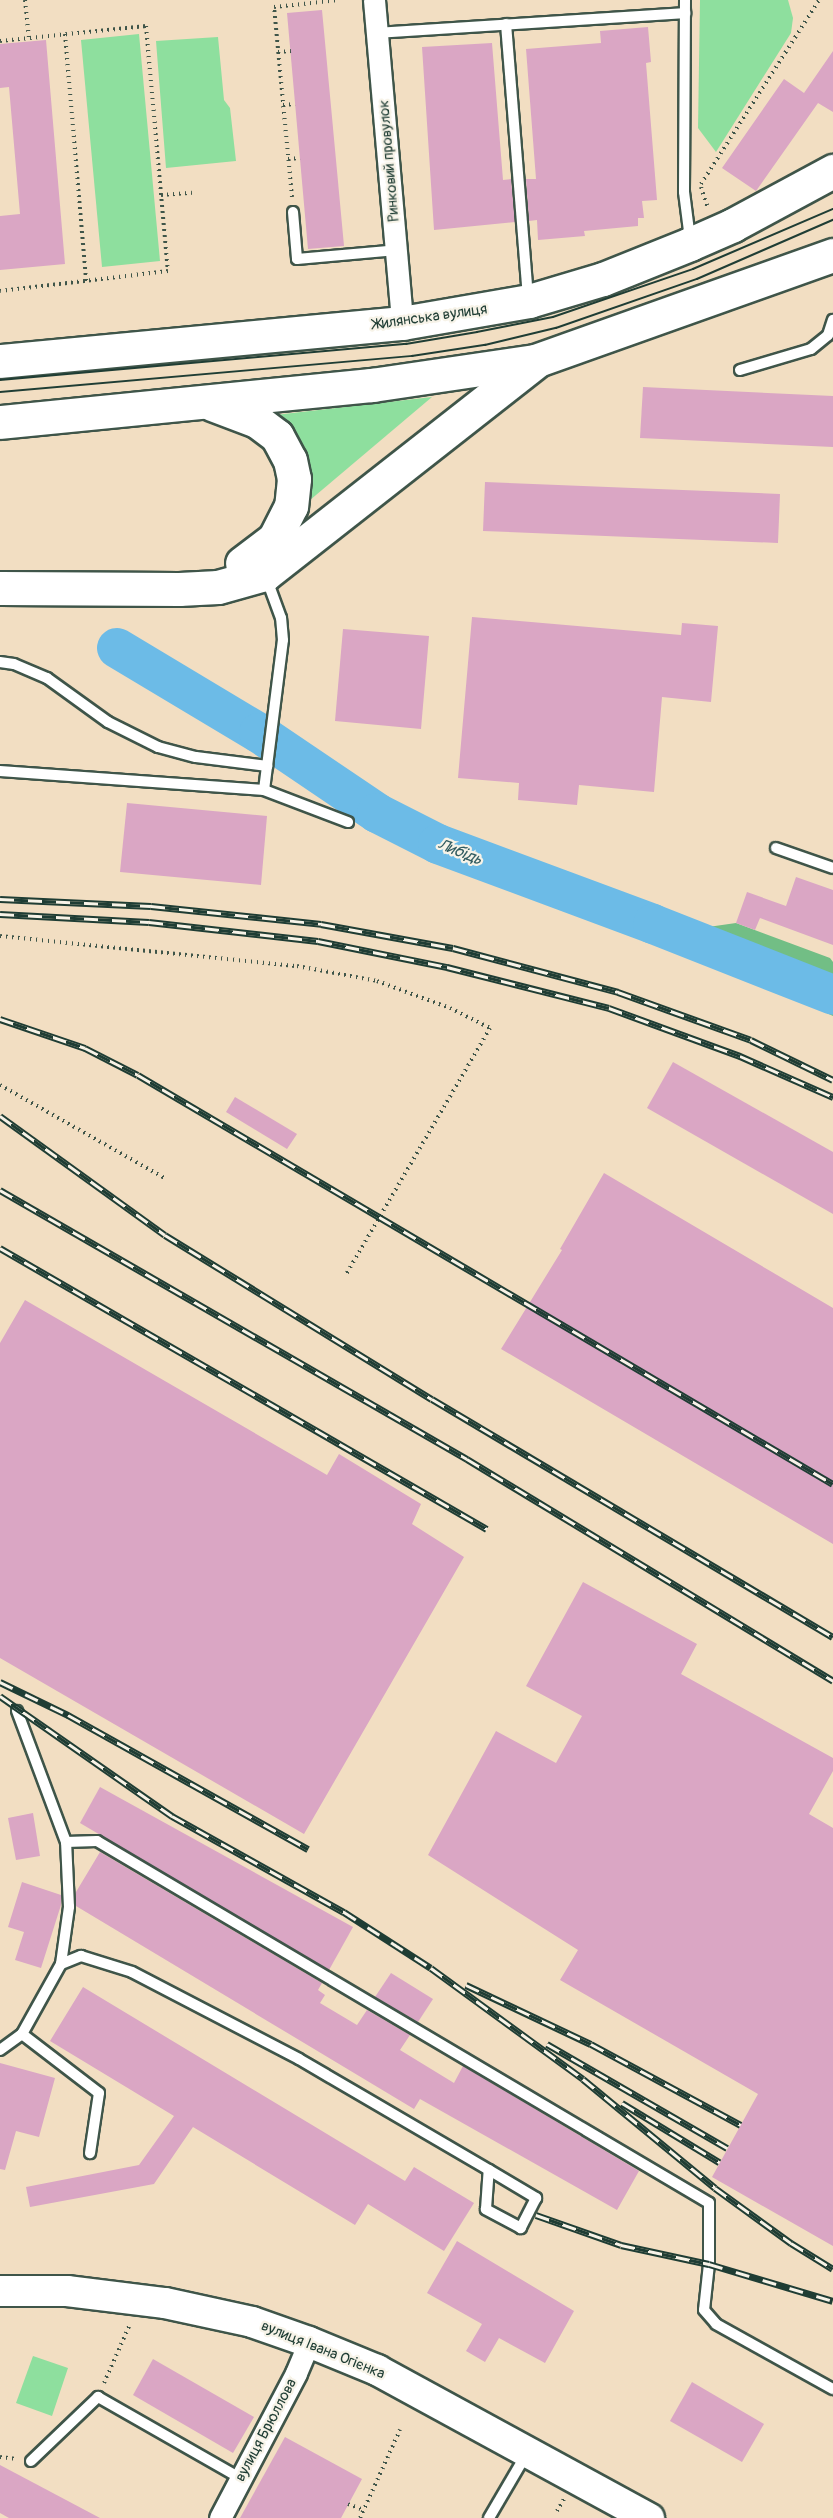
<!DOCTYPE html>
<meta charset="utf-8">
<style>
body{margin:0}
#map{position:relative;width:833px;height:2518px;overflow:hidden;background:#f2dec2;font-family:Pangolin,sans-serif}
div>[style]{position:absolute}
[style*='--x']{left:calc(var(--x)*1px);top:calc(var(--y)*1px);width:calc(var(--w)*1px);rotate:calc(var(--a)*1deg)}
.green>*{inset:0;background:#8edf9e}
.forest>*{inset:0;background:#72be85}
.river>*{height:40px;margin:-20px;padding:0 20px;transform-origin:20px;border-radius:20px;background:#6cbbe7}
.building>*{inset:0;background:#daa6c4}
.path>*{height:4px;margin-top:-2px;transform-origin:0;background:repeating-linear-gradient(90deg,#3f5549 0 1.5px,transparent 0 6px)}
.roads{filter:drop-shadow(2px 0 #3f5549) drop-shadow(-2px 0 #3f5549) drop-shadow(0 2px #3f5549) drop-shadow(0 -2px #3f5549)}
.lane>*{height:10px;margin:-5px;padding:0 5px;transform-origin:5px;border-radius:5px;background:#fff}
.street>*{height:21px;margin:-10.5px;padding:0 10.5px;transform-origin:10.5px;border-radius:10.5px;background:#fff}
.secondary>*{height:30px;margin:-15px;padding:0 15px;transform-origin:15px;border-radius:15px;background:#fff}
.primary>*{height:33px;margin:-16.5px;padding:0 16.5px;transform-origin:16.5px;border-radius:16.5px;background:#fff}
.tram>*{height:1.5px;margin:-0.75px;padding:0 0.75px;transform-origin:0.75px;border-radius:0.75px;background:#1f3d34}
.rail>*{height:7px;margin-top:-3.5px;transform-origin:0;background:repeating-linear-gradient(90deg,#f7f3e8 0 14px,#1f3d34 0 28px);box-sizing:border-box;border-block:2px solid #1f3d34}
span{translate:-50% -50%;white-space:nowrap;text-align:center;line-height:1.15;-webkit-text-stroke:4.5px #f7f3e8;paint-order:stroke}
.street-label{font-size:15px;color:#1f3d34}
.water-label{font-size:16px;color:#325c61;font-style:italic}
</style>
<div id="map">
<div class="green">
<i style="clip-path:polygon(700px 0,788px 0,793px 18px,791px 33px,716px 152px,698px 128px)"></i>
<i style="clip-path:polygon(139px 34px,160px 261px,102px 267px,81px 40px)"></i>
<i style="clip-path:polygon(218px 37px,224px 100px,230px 108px,236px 161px,166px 168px,156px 41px)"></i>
<i style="clip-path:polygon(432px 397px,303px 506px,275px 415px)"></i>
<i style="clip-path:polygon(33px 2356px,68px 2368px,52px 2416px,16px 2403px)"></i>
</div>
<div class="forest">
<i style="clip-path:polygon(736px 923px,830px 958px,833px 962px,833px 1016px,807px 1004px,784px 987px,743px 974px,688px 945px,694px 929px)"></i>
</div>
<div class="river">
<i style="--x:117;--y:648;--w:165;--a:30.9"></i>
<i style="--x:259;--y:733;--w:143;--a:34.1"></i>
<i style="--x:377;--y:813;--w:68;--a:26.9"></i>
<i style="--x:438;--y:844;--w:229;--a:20.4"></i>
<i style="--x:653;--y:924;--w:193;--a:21.5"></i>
</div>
<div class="building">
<i style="clip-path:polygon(322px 10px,344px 246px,308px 249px,287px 13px)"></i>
<i style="clip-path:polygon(648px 27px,651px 62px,646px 63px,657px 200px,642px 201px,644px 218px,638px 218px,638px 226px,584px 231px,585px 236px,538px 240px,537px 220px,529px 221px,526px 179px,536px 179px,526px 49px,601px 43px,600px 31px)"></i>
<i style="clip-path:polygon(46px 40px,65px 264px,0 270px,0 216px,20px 214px,9px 87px,0 88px,0 44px)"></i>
<i style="clip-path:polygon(492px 43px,503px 180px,511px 179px,515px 222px,434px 230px,422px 47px)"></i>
<i style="clip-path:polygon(833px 51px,833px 112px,818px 103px,756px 191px,722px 168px,784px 79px,804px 93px)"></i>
<i style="clip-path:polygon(643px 387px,833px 396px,833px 447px,640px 438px)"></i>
<i style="clip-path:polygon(485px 482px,780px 494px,778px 543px,483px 531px)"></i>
<i style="clip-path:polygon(472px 617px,681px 635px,682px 623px,718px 626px,711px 702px,662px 697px,654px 792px,579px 785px,577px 805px,518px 800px,519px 783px,458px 778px)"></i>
<i style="clip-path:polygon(343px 629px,429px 636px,421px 729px,335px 721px)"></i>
<i style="clip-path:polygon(127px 803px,267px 816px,261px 885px,120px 872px)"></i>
<i style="clip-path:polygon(796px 877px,833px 890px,833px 945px,760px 918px,755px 930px,736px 923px,747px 892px,786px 906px)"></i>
<i style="clip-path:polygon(673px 1062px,833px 1152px,833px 1214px,647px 1108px)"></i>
<i style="clip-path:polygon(235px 1097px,297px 1134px,287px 1149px,226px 1112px)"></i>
<i style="clip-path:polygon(604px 1173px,833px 1308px,833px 1544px,501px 1349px,562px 1250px,560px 1249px)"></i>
<i style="clip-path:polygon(25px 1300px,327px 1475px,339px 1454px,421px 1504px,412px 1524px,464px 1557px,304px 1834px,0 1658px,0 1343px)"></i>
<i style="clip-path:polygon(583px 1582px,697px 1644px,681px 1674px,833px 1758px,833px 1771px,809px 1814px,833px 1828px,833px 2246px,712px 2177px,758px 2094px,560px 1980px,578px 1950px,428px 1855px,496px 1731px,556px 1763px,582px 1716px,526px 1686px)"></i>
<i style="clip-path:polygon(100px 1787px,353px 1927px,329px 1970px,80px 1823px)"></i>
<i style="clip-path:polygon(33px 1813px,40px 1856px,16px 1860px,8px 1818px)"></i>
<i style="clip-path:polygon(100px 1852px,322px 1983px,318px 1990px,325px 1995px,320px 2003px,357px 2025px,367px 2010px,410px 2035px,400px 2050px,454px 2083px,463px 2066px,639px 2171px,617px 2210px,420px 2099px,414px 2109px,76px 1906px,76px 1892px)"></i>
<i style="clip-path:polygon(22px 1882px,61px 1895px,61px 1905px,41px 1968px,15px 1960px,24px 1932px,8px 1927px)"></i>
<i style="clip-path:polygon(391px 1973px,433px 1999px,418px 2022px,375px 1997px)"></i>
<i style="clip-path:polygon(83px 1987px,405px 2181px,414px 2167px,474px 2203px,444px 2251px,368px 2204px,355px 2225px,193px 2127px,154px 2184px,30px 2207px,26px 2187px,139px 2165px,174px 2116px,50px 2041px)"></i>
<i style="clip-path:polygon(0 2063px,55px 2078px,39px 2137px,16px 2131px,5px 2170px,0 2169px)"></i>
<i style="clip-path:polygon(457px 2241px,574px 2311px,545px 2363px,499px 2338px,485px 2362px,466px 2351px,482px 2324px,427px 2293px)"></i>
<i style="clip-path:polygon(153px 2359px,254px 2417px,233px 2453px,133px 2395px)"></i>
<i style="clip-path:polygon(692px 2382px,764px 2424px,742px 2462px,670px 2421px)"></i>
<i style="clip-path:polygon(285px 2437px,362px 2479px,341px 2518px,240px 2518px)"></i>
<i style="clip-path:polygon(0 2465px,100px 2518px,9px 2518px,0 2513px)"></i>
</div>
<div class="path">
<i style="--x:25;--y:0;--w:38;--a:84"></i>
<i style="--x:65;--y:34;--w:248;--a:85.1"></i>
<i style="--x:0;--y:41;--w:147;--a:-5.9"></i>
<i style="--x:146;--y:26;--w:246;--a:84.9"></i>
<i style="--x:168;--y:271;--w:169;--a:173.2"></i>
<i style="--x:278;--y:52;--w:13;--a:-4"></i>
<i style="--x:283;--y:105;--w:12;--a:-5"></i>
<i style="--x:288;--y:159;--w:12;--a:-5"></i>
<i style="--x:701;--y:184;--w:219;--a:-57.3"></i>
<i style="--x:701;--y:187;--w:22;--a:72"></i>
<i style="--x:161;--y:195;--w:31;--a:-4"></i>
<i style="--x:292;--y:197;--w:191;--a:-95.4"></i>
<i style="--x:274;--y:7;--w:65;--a:-6.1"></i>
<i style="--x:0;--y:936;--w:299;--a:5.8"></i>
<i style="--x:297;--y:966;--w:81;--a:10.6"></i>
<i style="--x:377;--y:981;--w:78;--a:20.3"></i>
<i style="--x:450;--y:1008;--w:45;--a:26.6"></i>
<i style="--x:490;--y:1028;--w:284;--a:120.3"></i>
<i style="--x:0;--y:1085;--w:191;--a:29.5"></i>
<i style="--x:104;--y:2383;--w:64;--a:-66.2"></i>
<i style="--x:0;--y:2457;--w:17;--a:7"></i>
<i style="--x:348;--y:2504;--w:17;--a:21"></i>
<i style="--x:557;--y:2511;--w:14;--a:-60"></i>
<i style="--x:360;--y:2518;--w:97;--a:-65.6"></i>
</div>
<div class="roads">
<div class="lane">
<i style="--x:685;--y:0;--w:192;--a:90.3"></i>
<i style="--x:684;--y:192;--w:47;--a:82.7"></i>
<i style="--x:506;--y:24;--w:273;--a:85.4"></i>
<i style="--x:377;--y:33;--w:309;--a:-3.7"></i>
<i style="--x:293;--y:212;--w:47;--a:85.1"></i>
<i style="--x:297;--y:259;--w:100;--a:-5.1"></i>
<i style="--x:740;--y:370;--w:74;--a:-16.5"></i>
<i style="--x:811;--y:349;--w:22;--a:-39"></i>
<i style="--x:828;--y:335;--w:16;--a:-72"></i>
<i style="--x:0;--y:662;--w:14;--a:8"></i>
<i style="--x:14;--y:664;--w:36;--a:23"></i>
<i style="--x:47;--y:678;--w:75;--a:35.8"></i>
<i style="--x:108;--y:722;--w:56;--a:26.6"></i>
<i style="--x:158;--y:747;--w:39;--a:15"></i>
<i style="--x:196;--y:757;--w:72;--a:7.2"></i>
<i style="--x:0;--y:771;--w:265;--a:4.1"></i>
<i style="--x:264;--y:790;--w:90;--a:20.9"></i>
<i style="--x:264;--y:790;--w:151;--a:-82.8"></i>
<i style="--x:283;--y:640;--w:22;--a:-95"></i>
<i style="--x:281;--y:618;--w:44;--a:-110.1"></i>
<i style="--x:776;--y:848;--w:60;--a:19.3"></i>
<i style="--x:66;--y:1842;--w:31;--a:-2"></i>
<i style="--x:97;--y:1841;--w:711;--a:30.6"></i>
<i style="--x:709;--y:2203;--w:61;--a:90"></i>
<i style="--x:709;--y:2264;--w:46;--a:96.2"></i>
<i style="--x:704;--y:2310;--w:18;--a:49"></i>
<i style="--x:716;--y:2324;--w:134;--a:29.1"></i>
<i style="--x:61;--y:1964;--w:22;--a:-22"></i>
<i style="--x:81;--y:1956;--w:53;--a:17.4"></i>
<i style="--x:132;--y:1972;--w:188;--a:27.5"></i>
<i style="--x:299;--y:2059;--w:220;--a:30.3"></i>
<i style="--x:489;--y:2170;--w:55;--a:30.8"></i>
<i style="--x:536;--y:2198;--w:34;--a:117"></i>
<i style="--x:521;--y:2228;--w:40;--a:-152"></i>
<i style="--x:486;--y:2209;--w:39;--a:-86"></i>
<i style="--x:22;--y:2034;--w:97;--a:37.5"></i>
<i style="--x:99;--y:2093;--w:61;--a:98.5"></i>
<i style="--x:0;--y:2050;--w:27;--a:-36"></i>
<i style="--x:22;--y:2034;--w:80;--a:-60.9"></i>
<i style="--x:61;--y:1964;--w:58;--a:-82"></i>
<i style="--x:69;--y:1907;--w:65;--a:-92.6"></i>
<i style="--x:66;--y:1842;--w:140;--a:-110.5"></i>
<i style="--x:31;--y:2461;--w:93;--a:-43.7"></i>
<i style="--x:98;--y:2397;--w:163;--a:29.7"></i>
<i style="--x:489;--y:2518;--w:75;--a:-59.7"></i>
</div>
<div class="street">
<i style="--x:374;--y:0;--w:324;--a:85"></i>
<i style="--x:220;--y:2518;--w:164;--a:-62.3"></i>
<i style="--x:296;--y:2373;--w:34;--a:-67"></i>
</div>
<div class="secondary">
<i style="--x:0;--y:2291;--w:67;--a:0"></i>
<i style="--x:67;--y:2291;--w:99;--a:7"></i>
<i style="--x:165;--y:2303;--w:89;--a:12.3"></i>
<i style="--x:252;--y:2322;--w:60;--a:19.3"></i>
<i style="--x:309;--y:2342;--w:74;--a:22.4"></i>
<i style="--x:377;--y:2370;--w:310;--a:28.6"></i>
</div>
<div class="primary">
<i style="--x:0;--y:361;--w:404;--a:-5.4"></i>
<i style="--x:402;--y:323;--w:129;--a:-9.8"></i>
<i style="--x:529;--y:301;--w:77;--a:-16.6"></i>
<i style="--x:603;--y:279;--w:94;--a:-21.9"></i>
<i style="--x:690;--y:244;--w:47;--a:-23.8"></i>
<i style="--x:733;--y:225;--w:114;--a:-28.4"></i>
<i style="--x:212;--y:404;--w:48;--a:20.7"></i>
<i style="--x:257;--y:421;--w:25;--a:37"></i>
<i style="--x:277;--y:436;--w:27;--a:62"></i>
<i style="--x:290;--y:460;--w:19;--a:78"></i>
<i style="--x:294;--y:479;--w:27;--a:96"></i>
<i style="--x:291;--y:506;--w:37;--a:117"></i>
<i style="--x:274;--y:539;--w:40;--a:143"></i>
<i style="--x:0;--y:422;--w:374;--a:-5.7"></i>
<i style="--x:372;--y:385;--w:165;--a:-8.4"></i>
<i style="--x:535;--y:361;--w:316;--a:-19.6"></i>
<i style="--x:0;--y:588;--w:179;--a:0.3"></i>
<i style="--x:179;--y:589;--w:39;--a:-3"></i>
<i style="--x:218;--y:587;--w:49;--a:-15.5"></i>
<i style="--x:265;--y:574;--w:342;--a:-38.1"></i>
</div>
</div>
<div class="tram">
<i style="--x:0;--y:380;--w:408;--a:-5.1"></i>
<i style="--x:406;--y:344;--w:72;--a:-9.6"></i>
<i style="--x:477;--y:332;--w:77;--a:-11.2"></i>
<i style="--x:553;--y:317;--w:148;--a:-18.9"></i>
<i style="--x:693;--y:269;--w:152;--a:-23.2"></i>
<i style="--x:0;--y:392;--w:414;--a:-5"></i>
<i style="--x:412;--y:356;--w:74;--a:-8.6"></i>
<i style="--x:485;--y:345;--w:73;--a:-13.5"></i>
<i style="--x:556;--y:328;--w:149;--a:-19.2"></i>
<i style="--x:697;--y:279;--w:148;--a:-23.5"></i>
</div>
<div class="rail">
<i style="--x:0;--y:899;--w:151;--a:2.7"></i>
<i style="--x:151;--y:906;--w:171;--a:6"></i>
<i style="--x:321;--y:924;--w:134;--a:10.3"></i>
<i style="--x:453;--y:948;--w:171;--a:14.9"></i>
<i style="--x:618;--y:992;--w:141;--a:19.8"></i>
<i style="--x:751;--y:1040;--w:91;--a:26"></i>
<i style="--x:0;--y:914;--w:149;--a:3.1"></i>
<i style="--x:149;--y:922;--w:170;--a:6.4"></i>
<i style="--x:318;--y:941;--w:132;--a:11.4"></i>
<i style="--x:447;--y:967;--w:167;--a:14.2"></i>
<i style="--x:609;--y:1008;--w:140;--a:20.1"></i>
<i style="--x:740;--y:1056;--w:102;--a:23.8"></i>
<i style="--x:0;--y:1019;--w:90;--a:18.8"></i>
<i style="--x:85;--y:1048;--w:59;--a:27"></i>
<i style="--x:138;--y:1075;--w:806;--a:30.48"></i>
<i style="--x:0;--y:1116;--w:203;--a:35.8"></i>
<i style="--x:165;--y:1235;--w:313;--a:31.6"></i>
<i style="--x:432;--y:1399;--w:466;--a:30.7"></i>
<i style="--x:0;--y:1190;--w:539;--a:29.94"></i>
<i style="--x:467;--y:1459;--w:428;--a:31.2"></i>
<i style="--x:0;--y:1248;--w:562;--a:29.99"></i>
<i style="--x:0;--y:1682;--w:76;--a:25.9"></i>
<i style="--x:68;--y:1715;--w:275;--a:29.2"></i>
<i style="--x:0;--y:1696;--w:210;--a:34.9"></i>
<i style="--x:172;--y:1816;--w:197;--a:29.2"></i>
<i style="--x:344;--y:1912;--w:103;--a:32.8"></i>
<i style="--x:431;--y:1968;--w:188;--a:36.1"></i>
<i style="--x:583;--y:2079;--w:171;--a:39.5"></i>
<i style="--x:715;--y:2188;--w:94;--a:35.9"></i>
<i style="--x:791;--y:2243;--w:49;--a:31.8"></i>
<i style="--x:466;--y:1985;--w:138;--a:25.3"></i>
<i style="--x:591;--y:2044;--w:170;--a:28.4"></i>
<i style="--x:547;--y:2044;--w:208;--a:30"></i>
<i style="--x:622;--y:2103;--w:114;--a:31.3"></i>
<i style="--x:536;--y:2215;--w:90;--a:19.4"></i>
<i style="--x:621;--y:2245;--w:90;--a:12.2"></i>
<i style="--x:709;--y:2264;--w:129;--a:16.6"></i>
</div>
<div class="street-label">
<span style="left:389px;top:161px;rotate:-95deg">Ринковий провулок</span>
<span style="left:430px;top:317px;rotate:-8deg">Жилянська вулиця</span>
<span style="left:323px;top:2350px;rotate:22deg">вулиця Івана Огієнка</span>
<span style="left:266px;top:2430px;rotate:-62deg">вулиця Брюллова</span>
</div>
<div class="water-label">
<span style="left:460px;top:852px;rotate:22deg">Либідь</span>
</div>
</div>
